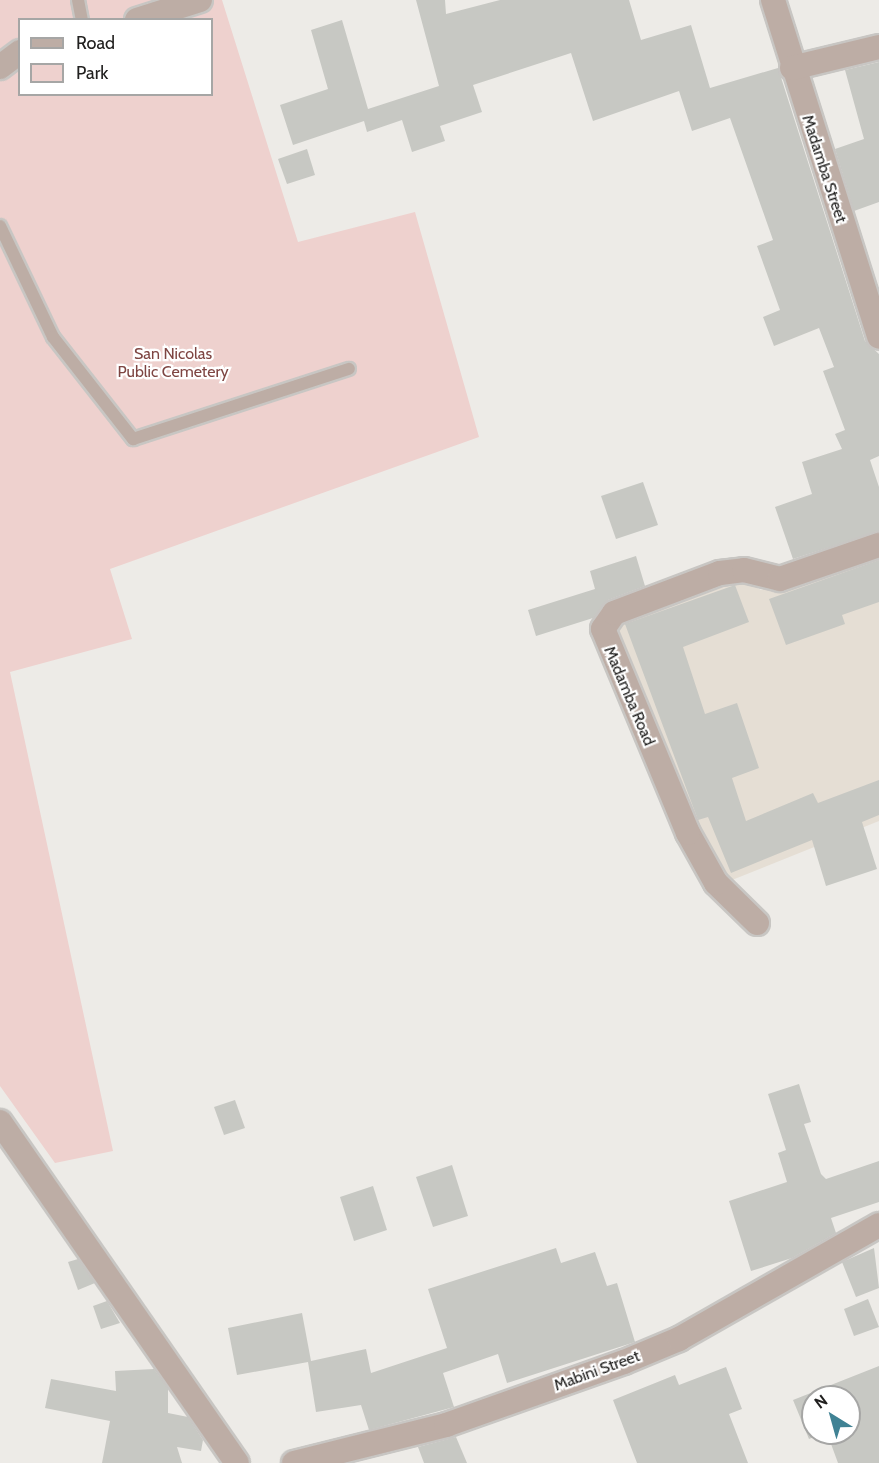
<!DOCTYPE html>
<style>
body{margin:0}
#map{position:relative;width:879px;height:1463px;overflow:hidden;background:#edebe7;font-family:Cabin,sans-serif}
div>[style]{position:absolute}
[style*='--x']{left:calc(var(--x)*1px);top:calc(var(--y)*1px);width:calc(var(--w)*1px);rotate:calc(var(--a)*1deg)}
.built>*{inset:0;background:#e5ded4}
.green>*{inset:0;background:#eed1ce}
.building>*{inset:0;background:#c7c8c3}
.roads{filter:drop-shadow(2px 0 #c8c6c3) drop-shadow(-2px 0 #c8c6c3) drop-shadow(0 2px #c8c6c3) drop-shadow(0 -2px #c8c6c3)}
.service>*{height:12px;margin:-6px;padding:0 6px;transform-origin:6px;border-radius:6px;background:#bdada5}
.minor>*{height:24px;margin:-12px;padding:0 12px;transform-origin:12px;border-radius:12px;background:#bdada5}
span{translate:-50% -50%;white-space:nowrap;text-align:center;line-height:1.15;-webkit-text-stroke:4.5px #fff;paint-order:stroke}
.street-label{font-size:16px;color:#21201f}
.park-label{font-size:16px;color:#7e4542}
.legend{position:absolute;left:18px;top:18px;width:195px;height:78px;box-sizing:border-box;background:#fff;border:2px solid #a6a6a5;margin:0;padding:8px 10px;list-style:none;font-size:18px;color:#21201f}
.legend li{display:flex;align-items:center;gap:12px;height:30px}
.legend b{width:30px;border:2px solid #a6a6a5}
.north{position:absolute;left:801px;top:1385px;width:60px;height:60px;box-sizing:border-box;background:#fff;border:2px solid #a6a6a5;border-radius:50%;rotate:323deg;font-size:16px;font-weight:700;line-height:24px;text-align:center;color:#21201f}
.north::after{content:'';display:block;margin:auto;width:21px;height:27px;background:#408294;clip-path:polygon(50% 0,100% 100%,50% 72%,0 100%)}
</style>
<div id="map">
<div class="built">
<i style="clip-path:polygon(879px 552px,879px 821px,727px 882px,683px 805px,615px 619px,733px 574px,761px 590px)"></i>
</div>
<div class="green">
<i style="clip-path:polygon(evenodd,0 0,222px 0,298px 242px,415px 212px,479px 437px,110px 569px,132px 639px,10px 672px,113px 1151px,55px 1163px,0 1086px,0 0,20px 20px,212px 20px,212px 94px,20px 94px,20px 20px)"></i>
</div>
<div class="building">
<i style="clip-path:polygon(416px 0,445px 0,446px 14px,500px 0,629px 0,641px 40px,691px 25px,710px 88px,778px 68px,865px 341px,879px 354px,879px 456px,870px 460px,879px 487px,879px 531px,793px 559px,775px 507px,812px 494px,802px 462px,842px 449px,835px 434px,845px 430px,823px 371px,834px 367px,819px 328px,774px 346px,763px 317px,780px 310px,757px 246px,773px 240px,730px 118px,692px 131px,679px 91px,593px 121px,571px 53px,473px 85px,482px 112px,440px 126px,445px 141px,412px 152px,402px 120px,367px 132px,364px 121px,293px 145px,280px 105px,328px 89px,311px 30px,342px 20px,368px 109px,439px 86px)"></i>
<i style="clip-path:polygon(879px 62px,879px 202px,854px 211px,835px 149px,864px 139px,845px 70px)"></i>
<i style="clip-path:polygon(307px 149px,315px 175px,287px 184px,278px 159px)"></i>
<i style="clip-path:polygon(643px 482px,658px 525px,616px 539px,601px 496px)"></i>
<i style="clip-path:polygon(636px 556px,645px 586px,608px 600px,593px 618px,536px 636px,528px 610px,595px 589px,590px 571px)"></i>
<i style="clip-path:polygon(879px 560px,879px 602px,842px 615px,845px 624px,786px 645px,769px 599px)"></i>
<i style="clip-path:polygon(735px 585px,749px 622px,683px 647px,705px 714px,737px 703px,759px 768px,732px 778px,746px 821px,813px 793px,818px 803px,879px 780px,879px 815px,862px 822px,877px 869px,826px 886px,812px 840px,731px 873px,708px 817px,698px 820px,625px 624px)"></i>
<i style="clip-path:polygon(799px 1084px,811px 1122px,804px 1124px,821px 1174px,826px 1179px,879px 1161px,879px 1202px,831px 1218px,836px 1233px,792px 1258px,751px 1271px,729px 1201px,787px 1182px,778px 1153px,786px 1150px,768px 1094px)"></i>
<i style="clip-path:polygon(235px 1100px,245px 1128px,224px 1135px,214px 1107px)"></i>
<i style="clip-path:polygon(452px 1165px,468px 1216px,433px 1227px,416px 1177px)"></i>
<i style="clip-path:polygon(373px 1186px,387px 1230px,354px 1241px,340px 1197px)"></i>
<i style="clip-path:polygon(556px 1248px,561px 1263px,595px 1252px,607px 1286px,617px 1283px,635px 1342px,507px 1383px,498px 1354px,443px 1373px,454px 1407px,369px 1430px,361px 1405px,316px 1412px,308px 1362px,237px 1375px,228px 1328px,302px 1313px,311px 1361px,366px 1349px,371px 1373px,447px 1348px,428px 1289px)"></i>
<i style="clip-path:polygon(874px 1248px,879px 1288px,856px 1297px,842px 1262px)"></i>
<i style="clip-path:polygon(78px 1259px,95px 1283px,78px 1290px,68px 1262px)"></i>
<i style="clip-path:polygon(868px 1299px,879px 1327px,854px 1336px,844px 1309px)"></i>
<i style="clip-path:polygon(107px 1301px,120px 1323px,101px 1329px,93px 1306px)"></i>
<i style="clip-path:polygon(879px 1366px,879px 1463px,838px 1463px,827px 1433px,849px 1433px,849px 1397px,813px 1397px,813px 1433px,824px 1433px,809px 1439px,793px 1400px)"></i>
<i style="clip-path:polygon(726px 1367px,742px 1409px,729px 1414px,748px 1463px,637px 1463px,613px 1400px,675px 1375px,679px 1385px)"></i>
<i style="clip-path:polygon(154px 1369px,168px 1388px,168px 1413px,188px 1417px,203px 1440px,201px 1451px,177px 1447px,182px 1463px,102px 1463px,110px 1421px,45px 1408px,51px 1379px,116px 1391px,115px 1371px)"></i>
<i style="clip-path:polygon(456px 1437px,467px 1463px,424px 1463px,418px 1447px)"></i>
</div>
<div class="roads">
<div class="service">
<i style="--x:78;--y:0;--w:20;--a:79"></i>
<i style="--x:0;--y:226;--w:123;--a:64.5"></i>
<i style="--x:53;--y:337;--w:130;--a:51.9"></i>
<i style="--x:133;--y:439;--w:227;--a:-18"></i>
</div>
<div class="minor">
<i style="--x:773;--y:0;--w:353;--a:72.5"></i>
<i style="--x:137;--y:20;--w:66;--a:-17.6"></i>
<i style="--x:0;--y:67;--w:25;--a:-37"></i>
<i style="--x:792;--y:68;--w:89;--a:-13.6"></i>
<i style="--x:757;--y:923;--w:57;--a:-135.7"></i>
<i style="--x:716;--y:883;--w:57;--a:-119.2"></i>
<i style="--x:688;--y:833;--w:221;--a:-112.6"></i>
<i style="--x:603;--y:629;--w:19;--a:-55"></i>
<i style="--x:614;--y:613;--w:113;--a:-20.7"></i>
<i style="--x:720;--y:573;--w:24;--a:-7"></i>
<i style="--x:744;--y:570;--w:37;--a:14"></i>
<i style="--x:780;--y:579;--w:105;--a:-19"></i>
<i style="--x:0;--y:1122;--w:415;--a:55.2"></i>
<i style="--x:294;--y:1463;--w:157;--a:-14"></i>
<i style="--x:446;--y:1425;--w:189;--a:-19.5"></i>
<i style="--x:624;--y:1362;--w:60;--a:-22.7"></i>
<i style="--x:679;--y:1339;--w:230;--a:-29.7"></i>
</div>
</div>
<div class="street-label">
<span style="left:824px;top:169px;rotate:72deg">Madamba Street</span>
<span style="left:629px;top:696px;rotate:67deg">Madamba Road</span>
<span style="left:597px;top:1371px;rotate:-20deg">Mabini Street</span>
</div>
<div class="park-label">
<span style="left:173px;top:363px">San Nicolas<br>Public Cemetery</span>
</div>
<ul class="legend">
<li><b style="height:8px;background:#bdada5"></b>Road</li>
<li><b style="height:16px;background:#eed1ce"></b>Park</li>
</ul>
<div class="north">N</div>
</div>
